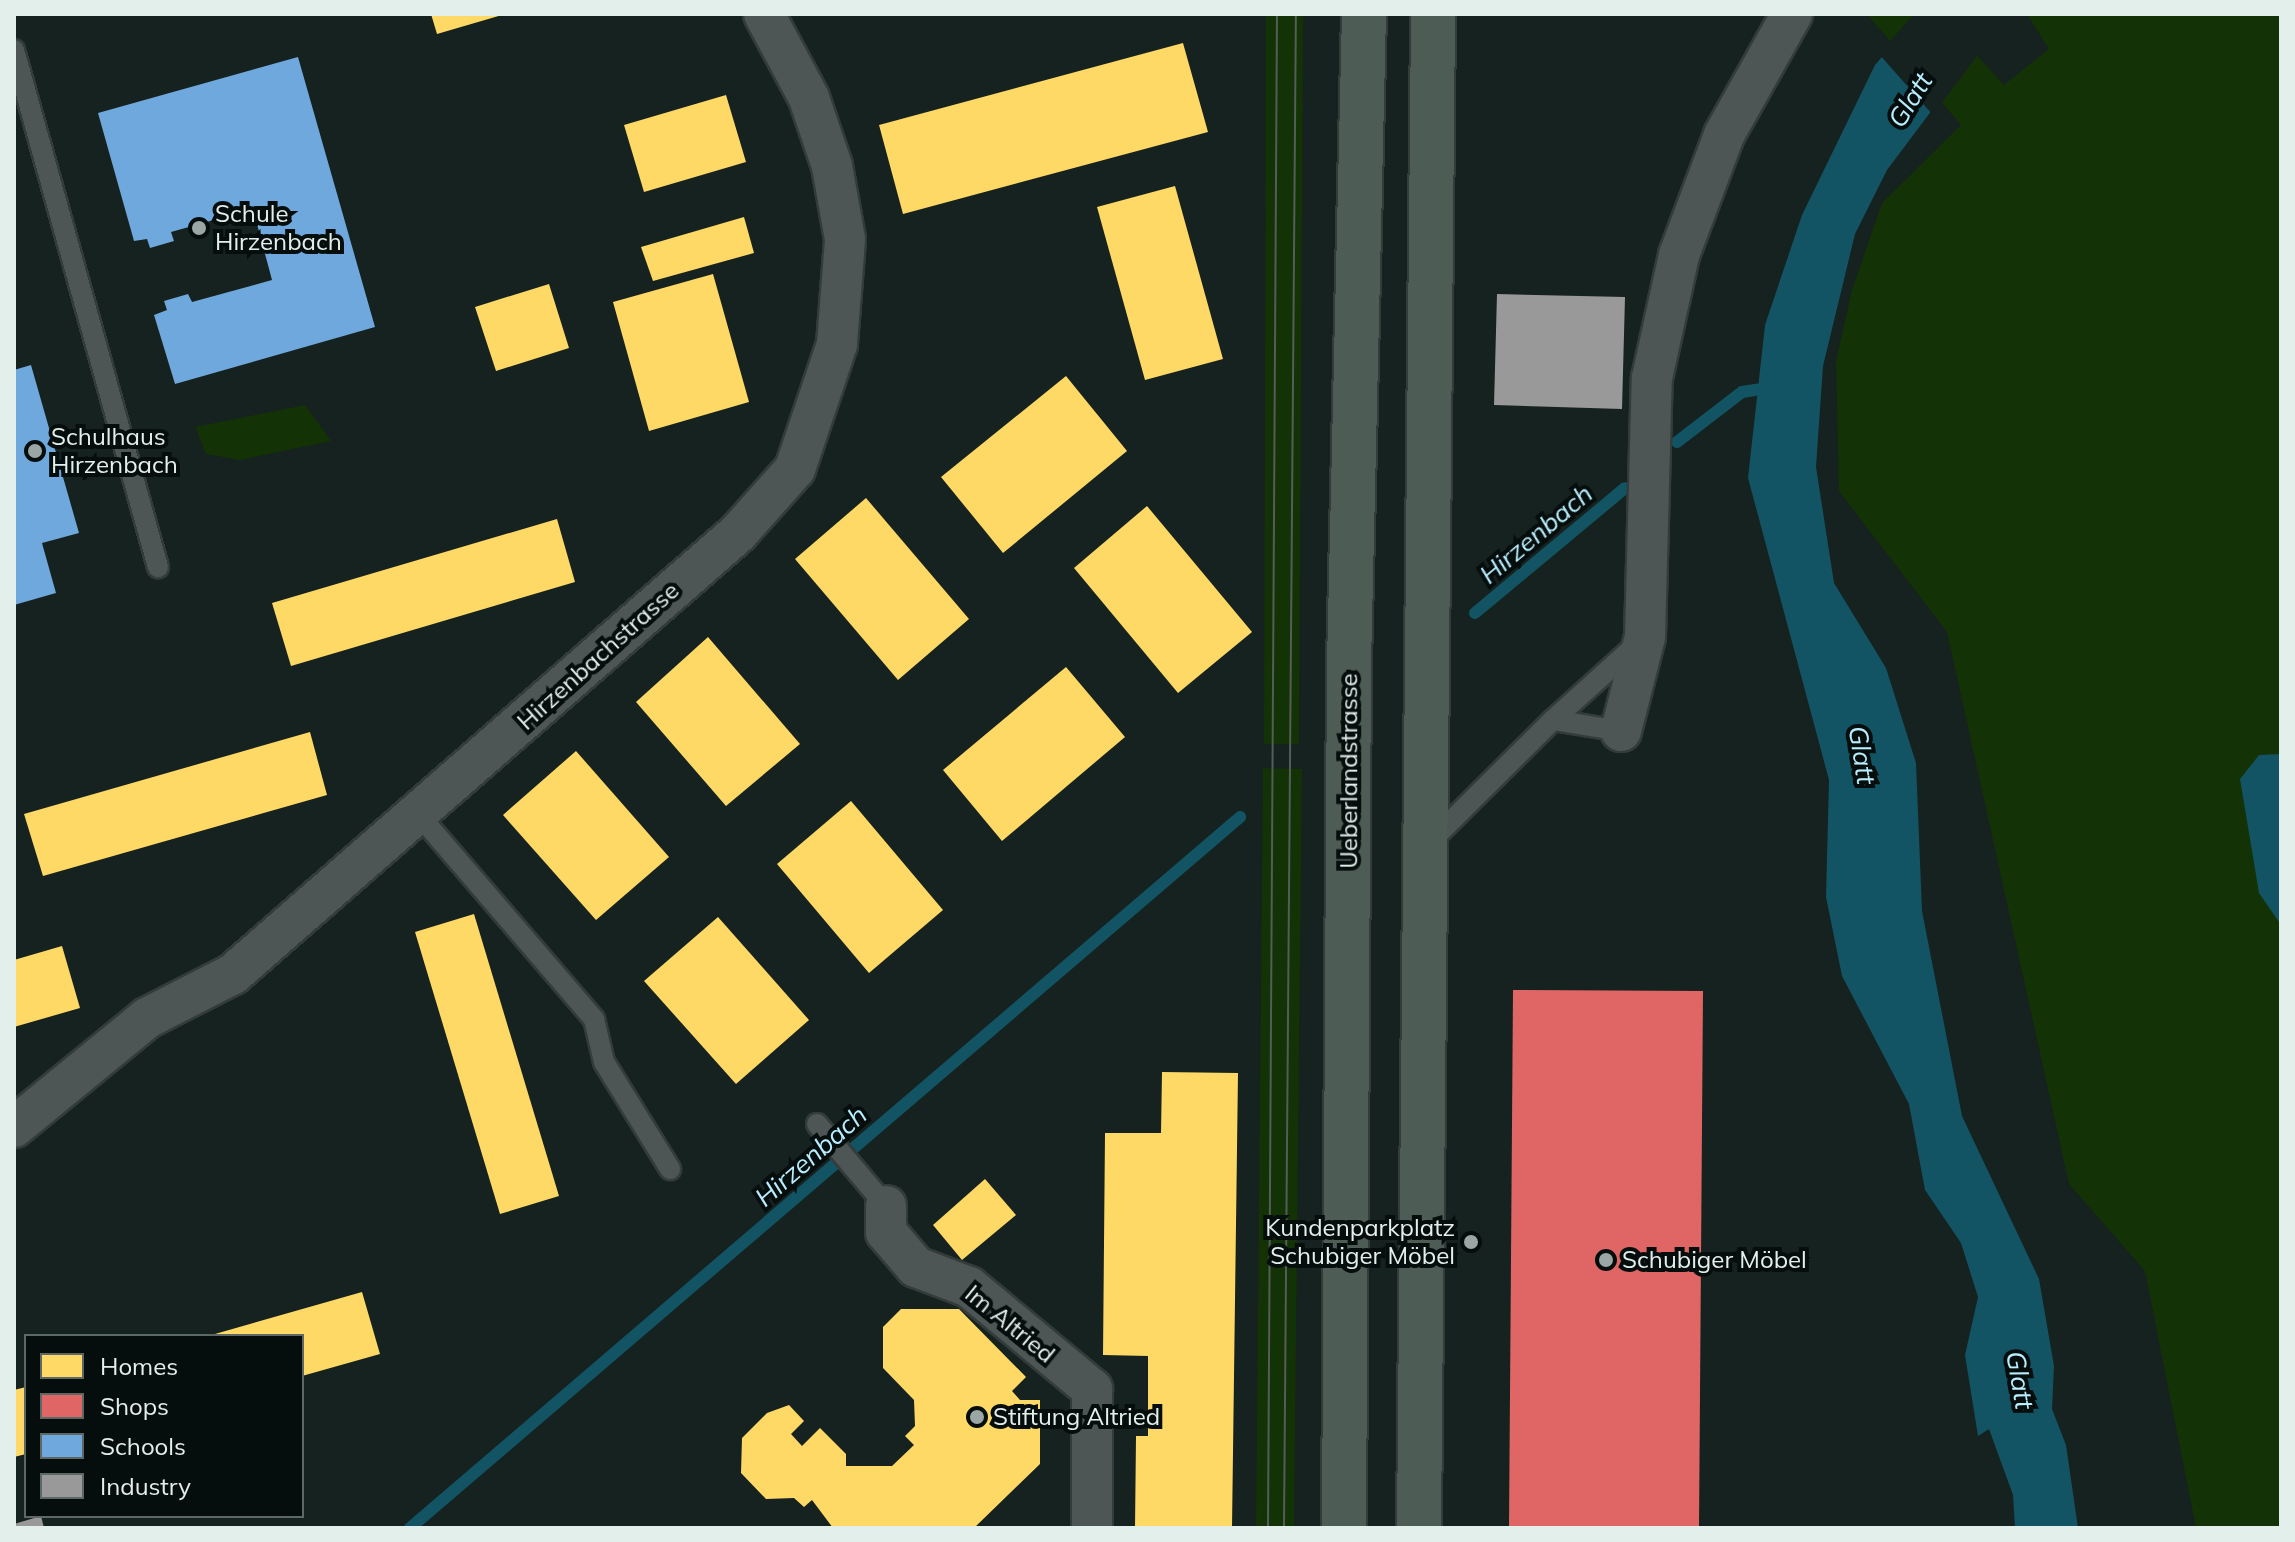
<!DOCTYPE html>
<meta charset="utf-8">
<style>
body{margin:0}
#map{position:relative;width:2295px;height:1542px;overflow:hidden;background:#16221f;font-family:Mulish,sans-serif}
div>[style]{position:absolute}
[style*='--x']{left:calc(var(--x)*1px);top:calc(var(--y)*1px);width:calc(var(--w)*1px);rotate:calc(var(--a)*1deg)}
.green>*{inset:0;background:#133206}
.water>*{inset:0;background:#125463}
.pier>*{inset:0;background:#16221f}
.homes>*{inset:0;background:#ffd966}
.shops>*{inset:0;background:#e06666}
.schools>*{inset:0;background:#6fa8dc}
.industry>*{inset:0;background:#999}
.stream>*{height:12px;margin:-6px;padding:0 6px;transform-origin:6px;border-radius:6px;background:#125463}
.roads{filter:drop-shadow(2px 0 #333c3a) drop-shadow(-2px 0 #333c3a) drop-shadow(0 2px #333c3a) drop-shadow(0 -2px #333c3a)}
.lane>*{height:20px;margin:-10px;padding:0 10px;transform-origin:10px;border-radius:10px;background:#4d5654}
.street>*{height:40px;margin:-20px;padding:0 20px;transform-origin:20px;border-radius:20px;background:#4d5654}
.primary>*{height:44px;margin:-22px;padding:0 22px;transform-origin:22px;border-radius:22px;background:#4e5c56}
.tram>*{height:2px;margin:-1px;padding:0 1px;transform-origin:1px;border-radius:1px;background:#545d5a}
.dots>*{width:22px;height:22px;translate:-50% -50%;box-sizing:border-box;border:4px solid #050e0c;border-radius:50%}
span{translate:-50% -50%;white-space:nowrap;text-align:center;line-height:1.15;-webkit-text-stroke:8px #050e0c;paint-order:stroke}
.poi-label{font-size:24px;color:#e2efeb}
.left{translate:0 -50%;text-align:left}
.right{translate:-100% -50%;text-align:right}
.street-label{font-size:24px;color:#e2efeb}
.water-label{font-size:26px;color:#b8eeff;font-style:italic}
.frame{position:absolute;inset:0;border:16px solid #e2efeb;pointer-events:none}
.legend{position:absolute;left:24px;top:1334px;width:280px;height:184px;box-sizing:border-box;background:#050e0c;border:2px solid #5d6865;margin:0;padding:10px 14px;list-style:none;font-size:24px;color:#e2efeb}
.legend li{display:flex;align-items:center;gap:16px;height:40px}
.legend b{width:40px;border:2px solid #5d6865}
</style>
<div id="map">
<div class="green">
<i style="clip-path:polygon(1266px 14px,1303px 14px,1299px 744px,1264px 744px)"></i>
<i style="clip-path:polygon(1867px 14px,1939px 14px,2004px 85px,2049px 49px,2027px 14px,2281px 14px,2281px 1528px,2196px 1528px,2145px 1271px,2069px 1184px,1947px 632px,1839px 491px,1836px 361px,1852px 290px,1882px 203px,1961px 125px)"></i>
<i style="clip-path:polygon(305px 405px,331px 441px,240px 460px,206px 454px,195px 427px)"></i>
<i style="clip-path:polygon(1263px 768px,1302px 769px,1294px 1528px,1256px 1528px)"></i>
</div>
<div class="water">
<i style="clip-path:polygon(1919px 14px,2004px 14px,1887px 170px,1855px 234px,1823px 366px,1816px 467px,1834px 583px,1886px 668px,1916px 763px,1922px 911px,1962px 1116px,2039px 1279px,2054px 1366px,2052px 1409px,2066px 1445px,2078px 1528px,2015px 1528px,2013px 1495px,1989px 1429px,1978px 1436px,1965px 1355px,1978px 1297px,1961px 1243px,1925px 1190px,1909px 1104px,1842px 976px,1826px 897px,1829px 780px,1748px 478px,1765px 325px,1802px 215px,1875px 65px)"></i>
<i style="clip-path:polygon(2281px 754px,2281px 925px,2259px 893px,2240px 779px,2259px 755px)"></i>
</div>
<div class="pier">
<i style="clip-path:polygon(1914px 14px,2008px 14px,1933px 115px,1879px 54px)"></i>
</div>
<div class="homes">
<i style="clip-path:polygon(431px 14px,502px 14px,502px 15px,437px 34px)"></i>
<i style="clip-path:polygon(1183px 43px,1208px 132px,903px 214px,879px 125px)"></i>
<i style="clip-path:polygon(726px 95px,746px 162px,644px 192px,624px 125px)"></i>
<i style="clip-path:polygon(1175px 186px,1223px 359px,1145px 380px,1097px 207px)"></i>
<i style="clip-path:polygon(744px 217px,754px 253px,653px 281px,641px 247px)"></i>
<i style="clip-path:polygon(713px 274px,749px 402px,649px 431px,613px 302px)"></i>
<i style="clip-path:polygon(549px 284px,569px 348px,496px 371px,475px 307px)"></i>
<i style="clip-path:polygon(1066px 376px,1127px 451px,1003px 553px,941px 477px)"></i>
<i style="clip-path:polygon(866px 498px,969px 619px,898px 680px,795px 559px)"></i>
<i style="clip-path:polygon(1147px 506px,1252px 632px,1178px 693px,1074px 568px)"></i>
<i style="clip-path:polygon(557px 519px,575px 582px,291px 666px,272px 603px)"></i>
<i style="clip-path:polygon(708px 637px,800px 744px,726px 806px,636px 702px)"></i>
<i style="clip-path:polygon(1066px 667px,1125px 737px,1002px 841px,943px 770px)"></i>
<i style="clip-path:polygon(310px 732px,327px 795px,43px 876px,24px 814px)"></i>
<i style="clip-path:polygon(576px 751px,669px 857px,596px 920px,503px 815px)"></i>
<i style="clip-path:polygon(851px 801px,943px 910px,869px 973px,777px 864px)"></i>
<i style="clip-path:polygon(474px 914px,559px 1196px,500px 1214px,415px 932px)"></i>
<i style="clip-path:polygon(718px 917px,809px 1020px,736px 1084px,644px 981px)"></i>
<i style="clip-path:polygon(62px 946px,80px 1008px,14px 1027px,14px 960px)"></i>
<i style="clip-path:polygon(1162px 1072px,1238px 1073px,1232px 1528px,1135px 1528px,1136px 1436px,1148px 1436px,1148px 1356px,1103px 1355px,1105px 1133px,1161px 1133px)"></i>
<i style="clip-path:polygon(985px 1179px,1016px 1215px,962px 1260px,933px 1225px)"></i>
<i style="clip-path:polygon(362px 1292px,380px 1354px,302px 1376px,302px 1336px,208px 1336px)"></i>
<i style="clip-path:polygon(901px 1309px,959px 1309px,1026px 1377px,1012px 1391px,1020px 1400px,1040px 1400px,1040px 1464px,974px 1528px,833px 1528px,812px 1500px,804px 1507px,794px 1498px,766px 1499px,741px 1473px,742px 1438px,767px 1413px,789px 1405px,804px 1421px,791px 1434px,802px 1446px,820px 1428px,846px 1454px,846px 1466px,892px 1466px,914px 1445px,905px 1436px,915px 1426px,914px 1400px,883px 1368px,883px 1327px)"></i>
<i style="clip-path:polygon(26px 1387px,26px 1454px,14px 1457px,14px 1390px)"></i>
</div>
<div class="shops">
<i style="clip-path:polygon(1513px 990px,1703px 991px,1699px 1528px,1509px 1528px)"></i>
</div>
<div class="schools">
<i style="clip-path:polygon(298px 57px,375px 327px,175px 384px,154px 315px,167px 310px,164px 301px,188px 294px,192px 302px,272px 280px,253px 209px,171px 232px,174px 241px,150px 248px,147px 239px,134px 241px,98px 113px)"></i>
<i style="clip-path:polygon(31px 365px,79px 533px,42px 543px,56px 593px,14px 605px,14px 370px)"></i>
</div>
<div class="industry">
<i style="clip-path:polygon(1497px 294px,1625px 297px,1622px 409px,1494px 405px)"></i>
<i style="clip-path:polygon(41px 1516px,44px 1528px,14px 1528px,14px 1524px)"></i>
</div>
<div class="stream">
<i style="--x:1677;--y:442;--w:82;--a:-37.6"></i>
<i style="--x:1742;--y:392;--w:30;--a:-9"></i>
<i style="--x:1475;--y:613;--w:195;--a:-39.8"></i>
<i style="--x:410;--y:1528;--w:1093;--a:-40.58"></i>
</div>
<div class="roads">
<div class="lane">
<i style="--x:14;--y:50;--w:537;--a:74.44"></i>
<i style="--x:1553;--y:720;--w:112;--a:-42.1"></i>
<i style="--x:419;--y:815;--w:269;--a:49.4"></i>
<i style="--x:594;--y:1019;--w:44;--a:76.9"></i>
<i style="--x:604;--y:1062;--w:126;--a:58.3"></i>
<i style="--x:1429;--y:843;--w:175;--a:-44.8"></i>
<i style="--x:1553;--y:720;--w:69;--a:9.2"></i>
<i style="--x:817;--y:1124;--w:107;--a:49.9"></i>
</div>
<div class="street">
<i style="--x:1621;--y:731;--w:97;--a:-75.7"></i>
<i style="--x:1645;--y:637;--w:259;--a:-88.5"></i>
<i style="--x:1652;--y:378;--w:126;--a:-77.6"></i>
<i style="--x:1679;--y:255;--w:128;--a:-69.4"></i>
<i style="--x:1724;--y:135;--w:139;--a:-60.7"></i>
<i style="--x:14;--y:1127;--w:172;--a:-39.3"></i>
<i style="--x:147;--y:1018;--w:97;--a:-27.1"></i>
<i style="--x:233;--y:974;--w:670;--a:-41.13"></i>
<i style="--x:738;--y:533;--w:86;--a:-48.3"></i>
<i style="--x:795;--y:469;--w:132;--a:-71.4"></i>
<i style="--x:837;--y:344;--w:105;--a:-85.6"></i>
<i style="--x:845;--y:239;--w:74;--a:-100.1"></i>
<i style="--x:832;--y:166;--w:72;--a:-108.7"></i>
<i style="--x:809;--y:98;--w:95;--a:-118.2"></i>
<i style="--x:886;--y:1206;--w:26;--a:90"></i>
<i style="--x:886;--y:1232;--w:46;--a:49.4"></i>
<i style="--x:916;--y:1267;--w:57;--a:20.7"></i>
<i style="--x:969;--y:1287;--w:160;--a:39.7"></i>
<i style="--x:1092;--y:1389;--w:139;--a:90"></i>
</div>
<div class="primary">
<i style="--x:1344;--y:1528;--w:864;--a:-89.67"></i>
<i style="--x:1349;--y:664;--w:650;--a:-88.68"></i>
<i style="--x:1419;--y:1528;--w:1514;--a:-89.47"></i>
</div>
</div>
<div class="tram">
<i style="--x:1268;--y:1528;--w:1514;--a:-89.66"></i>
<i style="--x:1284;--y:1528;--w:1514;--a:-89.55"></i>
</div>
<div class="dots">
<i style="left:199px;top:228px;background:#9ba7a4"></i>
<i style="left:35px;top:451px;background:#9ba7a4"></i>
<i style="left:1471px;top:1242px;background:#9ba7a4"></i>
<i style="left:1606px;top:1260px;background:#9ba7a4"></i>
<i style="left:977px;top:1417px;background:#9ba7a4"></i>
</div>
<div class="poi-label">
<span class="left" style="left:215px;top:228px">Schule<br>Hirzenbach</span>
<span class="left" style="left:51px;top:451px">Schulhaus<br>Hirzenbach</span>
<span class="right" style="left:1455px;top:1242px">Kundenparkplatz<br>Schubiger Möbel</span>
<span class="left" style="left:1622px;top:1260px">Schubiger Möbel</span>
<span class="left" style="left:993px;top:1417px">Stiftung Altried</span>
</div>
<div class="street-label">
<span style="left:598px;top:656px;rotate:-42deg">Hirzenbachstrasse</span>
<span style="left:1349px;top:771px;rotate:-90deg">Ueberlandstrasse</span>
<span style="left:1010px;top:1324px;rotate:39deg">Im Altried</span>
</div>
<div class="water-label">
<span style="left:1910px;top:100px;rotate:-58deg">Glatt</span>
<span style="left:1536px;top:534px;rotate:-40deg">Hirzenbach</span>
<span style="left:1862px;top:755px;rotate:81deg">Glatt</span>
<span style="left:811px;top:1156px;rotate:-41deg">Hirzenbach</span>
<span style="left:2020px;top:1380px;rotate:80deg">Glatt</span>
</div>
<div class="frame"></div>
<ul class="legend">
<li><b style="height:22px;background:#ffd966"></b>Homes</li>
<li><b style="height:22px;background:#e06666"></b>Shops</li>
<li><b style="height:22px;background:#6fa8dc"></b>Schools</li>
<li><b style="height:22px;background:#999"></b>Industry</li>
</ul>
</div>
